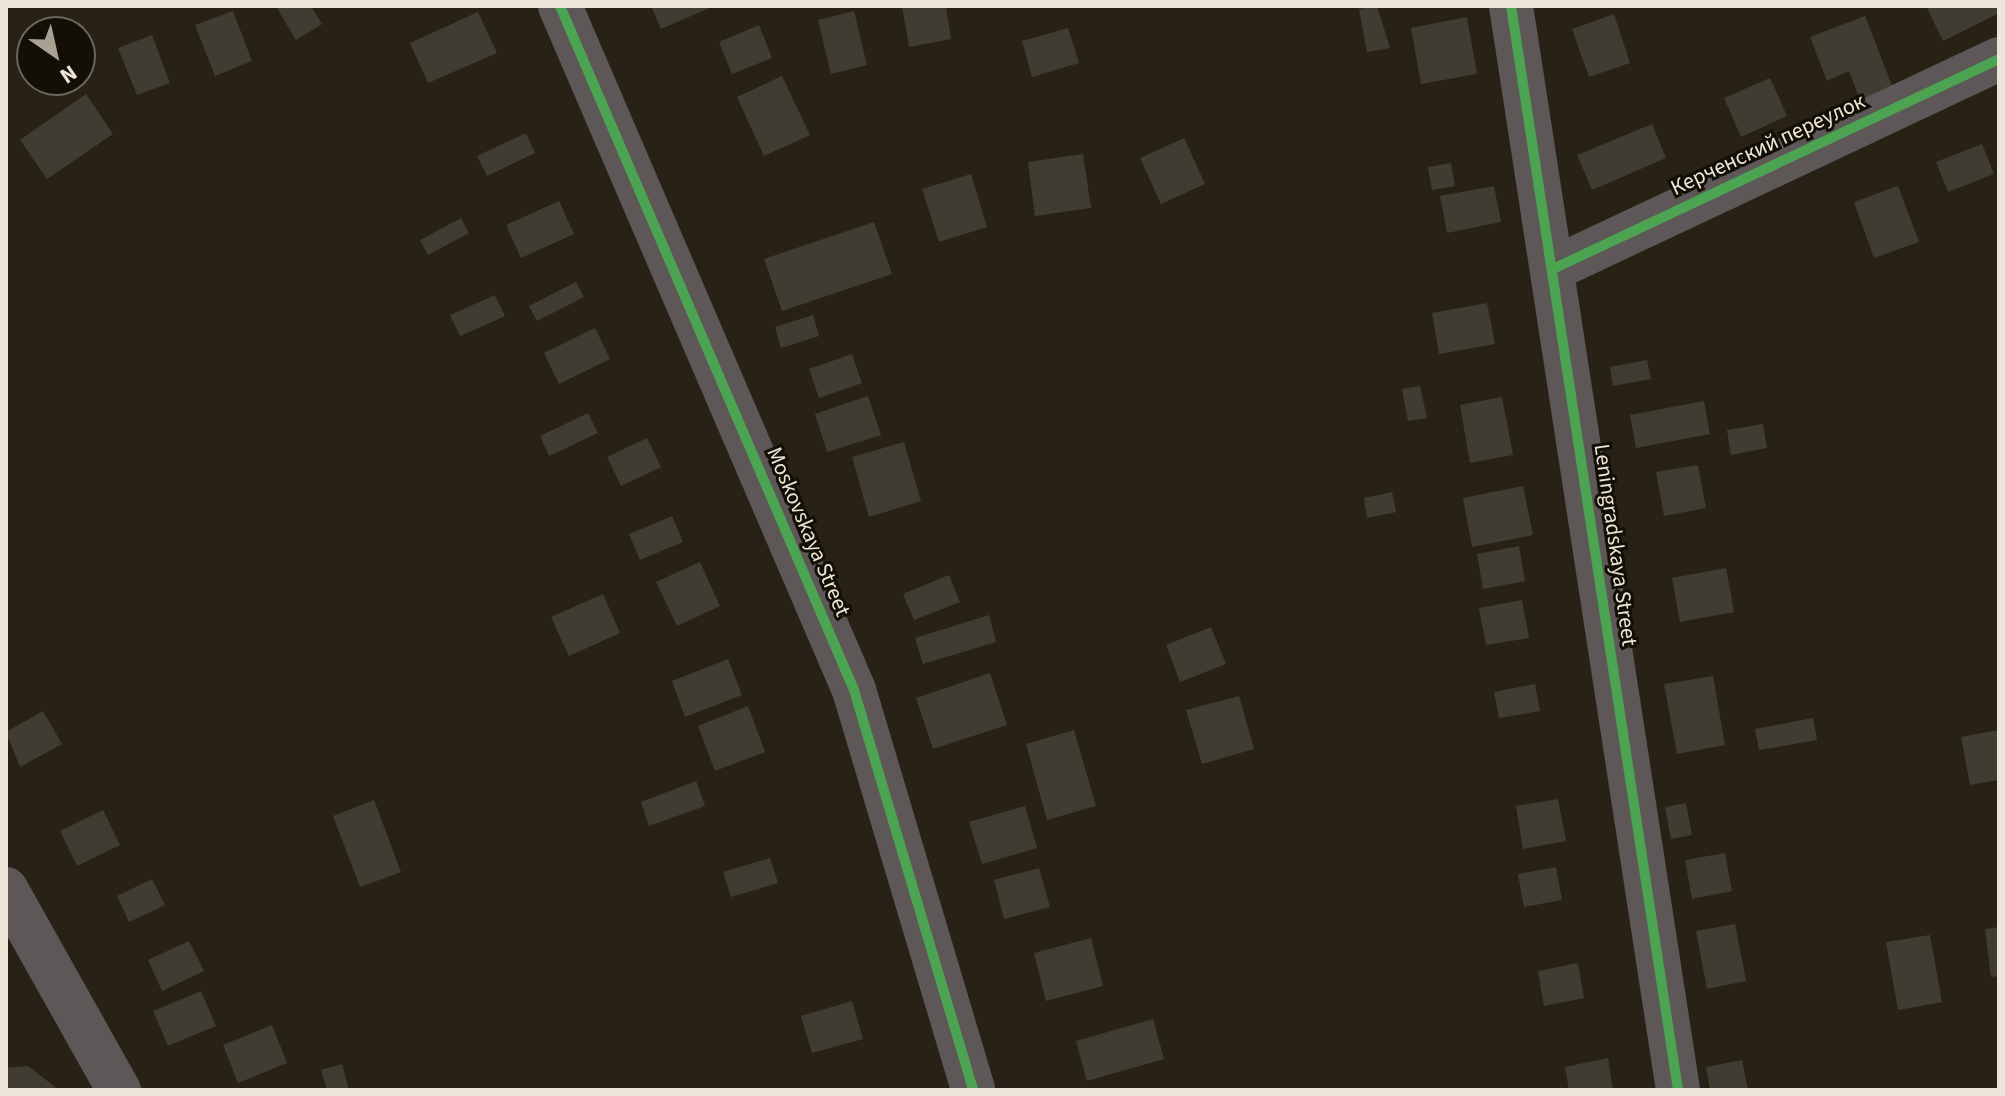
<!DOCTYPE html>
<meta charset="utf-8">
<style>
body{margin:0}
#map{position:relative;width:2005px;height:1096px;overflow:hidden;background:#282216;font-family:"Source Sans 3",sans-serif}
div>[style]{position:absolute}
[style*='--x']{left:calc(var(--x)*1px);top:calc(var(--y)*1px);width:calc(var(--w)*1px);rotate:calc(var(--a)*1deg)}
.building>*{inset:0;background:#413c31}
.minor>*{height:44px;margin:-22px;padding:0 22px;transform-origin:22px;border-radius:22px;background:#5d5857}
.cycleway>*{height:10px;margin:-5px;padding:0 5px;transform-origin:5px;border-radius:5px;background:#4ca352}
span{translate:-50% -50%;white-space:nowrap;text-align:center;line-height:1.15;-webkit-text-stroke:6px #140f06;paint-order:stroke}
.street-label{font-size:22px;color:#ede6d8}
.frame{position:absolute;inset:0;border:8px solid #ede6d8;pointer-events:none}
.north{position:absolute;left:16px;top:16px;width:80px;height:80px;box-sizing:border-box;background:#140f06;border:2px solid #6b655a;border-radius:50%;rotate:146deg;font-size:22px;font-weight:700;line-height:32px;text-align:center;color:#ede6d8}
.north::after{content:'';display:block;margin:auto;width:28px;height:36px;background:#a8a194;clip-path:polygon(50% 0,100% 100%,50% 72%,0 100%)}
</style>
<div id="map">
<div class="building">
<i style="clip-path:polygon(276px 6px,311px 6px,322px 24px,296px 40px)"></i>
<i style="clip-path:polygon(651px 6px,714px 6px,661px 29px)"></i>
<i style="clip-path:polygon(902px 6px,946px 6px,951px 39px,909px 47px)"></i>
<i style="clip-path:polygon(1377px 6px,1390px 48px,1367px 52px,1359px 9px)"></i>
<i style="clip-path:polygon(1926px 6px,1999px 6px,1999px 13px,1943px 41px)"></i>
<i style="clip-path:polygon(233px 11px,252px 61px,215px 76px,195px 25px)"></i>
<i style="clip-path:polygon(854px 11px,867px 65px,831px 74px,818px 20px)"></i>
<i style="clip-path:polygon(478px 12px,497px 53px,428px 83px,410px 43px)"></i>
<i style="clip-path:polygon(1614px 14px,1630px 63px,1589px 77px,1572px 29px)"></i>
<i style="clip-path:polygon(1865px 16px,1893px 88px,1860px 100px,1849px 71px,1827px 81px,1810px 37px)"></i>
<i style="clip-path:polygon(1467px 17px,1477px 74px,1421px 84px,1411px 28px)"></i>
<i style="clip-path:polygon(759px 25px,772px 58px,732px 74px,719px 42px)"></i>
<i style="clip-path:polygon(1068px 28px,1079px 63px,1032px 77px,1022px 41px)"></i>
<i style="clip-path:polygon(152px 35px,170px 83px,137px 95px,118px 48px)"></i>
<i style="clip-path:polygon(782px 76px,810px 135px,764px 156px,737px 97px)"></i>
<i style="clip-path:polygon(1770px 78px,1787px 116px,1741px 137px,1724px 98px)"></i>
<i style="clip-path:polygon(86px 94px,113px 134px,47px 179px,20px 140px)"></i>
<i style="clip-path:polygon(1652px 124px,1666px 158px,1592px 190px,1577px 155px)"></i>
<i style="clip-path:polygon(526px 133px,535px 153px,487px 176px,477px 156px)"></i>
<i style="clip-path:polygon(1184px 138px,1205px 184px,1161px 204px,1140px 158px)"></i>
<i style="clip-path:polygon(1982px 144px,1994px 174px,1948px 192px,1936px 162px)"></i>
<i style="clip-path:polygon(1083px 154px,1091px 208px,1035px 216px,1028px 162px)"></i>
<i style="clip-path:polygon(1451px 163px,1455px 186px,1432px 190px,1428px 167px)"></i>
<i style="clip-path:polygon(971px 174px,987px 227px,939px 242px,922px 189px)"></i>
<i style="clip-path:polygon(1494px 186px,1501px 222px,1447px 233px,1440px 196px)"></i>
<i style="clip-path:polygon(1898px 186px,1919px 242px,1874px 258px,1854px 202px)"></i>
<i style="clip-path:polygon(559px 201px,574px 234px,521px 258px,506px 225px)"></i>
<i style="clip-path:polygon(461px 218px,469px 233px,428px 255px,420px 240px)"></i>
<i style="clip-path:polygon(874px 222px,892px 274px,782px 311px,764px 259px)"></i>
<i style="clip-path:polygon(576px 282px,584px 297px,537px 321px,529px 306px)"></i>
<i style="clip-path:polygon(495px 295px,505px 316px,460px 336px,450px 315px)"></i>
<i style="clip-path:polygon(1487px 303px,1495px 344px,1439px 354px,1432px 313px)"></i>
<i style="clip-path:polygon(813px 315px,819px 336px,781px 348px,775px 327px)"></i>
<i style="clip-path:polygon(595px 328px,610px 359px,559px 384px,544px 353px)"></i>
<i style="clip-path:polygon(852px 354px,862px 383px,819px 398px,809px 369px)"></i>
<i style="clip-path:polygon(1647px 360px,1651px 379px,1613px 386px,1610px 367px)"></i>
<i style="clip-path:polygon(1420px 386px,1427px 418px,1408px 421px,1402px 389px)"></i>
<i style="clip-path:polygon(868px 396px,881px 435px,827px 452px,815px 414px)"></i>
<i style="clip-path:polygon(1502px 397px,1513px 455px,1470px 463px,1460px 405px)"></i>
<i style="clip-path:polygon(1704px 401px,1710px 434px,1636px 448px,1630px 415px)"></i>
<i style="clip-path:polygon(588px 413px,598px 433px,549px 456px,540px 436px)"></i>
<i style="clip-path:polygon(1763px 424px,1767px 448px,1731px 455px,1727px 430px)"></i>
<i style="clip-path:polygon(647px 438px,661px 467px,621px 486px,607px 457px)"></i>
<i style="clip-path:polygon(904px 442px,921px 501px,869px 517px,852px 457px)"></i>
<i style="clip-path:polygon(1698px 465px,1706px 508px,1664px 516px,1656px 472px)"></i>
<i style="clip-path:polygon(1523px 486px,1533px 535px,1472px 547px,1463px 498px)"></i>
<i style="clip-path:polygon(1392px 492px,1396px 512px,1367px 518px,1364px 498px)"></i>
<i style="clip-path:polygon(672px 516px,683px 542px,640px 560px,629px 534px)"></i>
<i style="clip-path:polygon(1519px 546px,1525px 581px,1483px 589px,1477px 554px)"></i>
<i style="clip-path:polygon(700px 562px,720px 606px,677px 626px,656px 582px)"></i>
<i style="clip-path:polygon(1726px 568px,1734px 612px,1680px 622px,1672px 578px)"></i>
<i style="clip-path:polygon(949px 575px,960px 602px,914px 620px,903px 594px)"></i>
<i style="clip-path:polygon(603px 594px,620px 633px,569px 656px,551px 617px)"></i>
<i style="clip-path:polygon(1522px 600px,1529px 638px,1486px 645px,1479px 608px)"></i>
<i style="clip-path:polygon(989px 615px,996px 642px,923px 664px,915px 638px)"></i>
<i style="clip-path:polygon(1211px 627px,1226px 664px,1180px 682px,1166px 645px)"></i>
<i style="clip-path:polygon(728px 659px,742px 695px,685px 717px,672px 681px)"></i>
<i style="clip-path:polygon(990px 673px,1007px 725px,933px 749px,916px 698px)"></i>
<i style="clip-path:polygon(1713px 676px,1725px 745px,1677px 754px,1664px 684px)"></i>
<i style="clip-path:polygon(1535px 684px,1540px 711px,1499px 718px,1494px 692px)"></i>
<i style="clip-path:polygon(1239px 696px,1254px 749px,1202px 764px,1186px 710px)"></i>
<i style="clip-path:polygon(748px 706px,765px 752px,715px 771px,698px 726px)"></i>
<i style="clip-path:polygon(43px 711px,62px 744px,20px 767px,6px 732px)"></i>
<i style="clip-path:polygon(1813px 718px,1817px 740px,1759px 750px,1755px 729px)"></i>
<i style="clip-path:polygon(1074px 730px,1096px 806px,1047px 820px,1026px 744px)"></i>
<i style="clip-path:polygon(1999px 730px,1999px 780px,1970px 785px,1961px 737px)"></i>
<i style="clip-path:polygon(696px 781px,705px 806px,649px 826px,641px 802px)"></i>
<i style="clip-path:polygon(1558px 799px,1566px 841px,1523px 849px,1516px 806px)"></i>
<i style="clip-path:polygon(374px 800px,401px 872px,360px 887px,333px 816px)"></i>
<i style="clip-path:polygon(1686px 803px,1692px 835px,1671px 839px,1665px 807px)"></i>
<i style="clip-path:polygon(1025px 806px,1037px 848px,982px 864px,969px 822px)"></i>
<i style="clip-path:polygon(103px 810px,120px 845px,77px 866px,60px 831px)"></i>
<i style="clip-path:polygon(1725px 853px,1732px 891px,1692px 899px,1685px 860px)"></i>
<i style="clip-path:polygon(770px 858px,778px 883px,731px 897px,723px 872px)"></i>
<i style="clip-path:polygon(1556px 867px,1562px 900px,1524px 907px,1518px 874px)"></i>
<i style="clip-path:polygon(1039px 868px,1050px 907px,1004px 919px,994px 880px)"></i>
<i style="clip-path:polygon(152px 879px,165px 905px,129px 922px,117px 896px)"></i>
<i style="clip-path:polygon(1735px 924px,1746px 981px,1707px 989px,1696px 931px)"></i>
<i style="clip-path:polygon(1999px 927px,1999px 976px,1991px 977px,1985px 929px)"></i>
<i style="clip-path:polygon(1930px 935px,1942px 1002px,1898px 1010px,1886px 942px)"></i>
<i style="clip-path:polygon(1091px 938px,1103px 986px,1046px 1001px,1034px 953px)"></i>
<i style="clip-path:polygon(189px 941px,204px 971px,162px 991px,148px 960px)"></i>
<i style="clip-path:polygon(1578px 963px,1584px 998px,1544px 1006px,1538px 971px)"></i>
<i style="clip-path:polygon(201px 991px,216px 1026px,168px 1046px,153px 1011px)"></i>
<i style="clip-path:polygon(852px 1001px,863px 1039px,812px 1053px,801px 1016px)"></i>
<i style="clip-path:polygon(1153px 1019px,1164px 1059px,1087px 1081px,1076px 1041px)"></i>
<i style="clip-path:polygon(272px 1025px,287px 1063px,238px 1083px,223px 1045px)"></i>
<i style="clip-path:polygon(1608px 1058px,1613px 1090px,1569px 1090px,1565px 1067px)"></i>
<i style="clip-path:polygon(1742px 1060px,1748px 1090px,1710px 1090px,1706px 1067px)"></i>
<i style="clip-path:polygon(342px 1064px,349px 1090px,327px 1090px,321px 1070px)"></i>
<i style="clip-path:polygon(28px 1066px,59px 1090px,6px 1090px,6px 1068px)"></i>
</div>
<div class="minor">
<i style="--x:560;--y:6;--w:745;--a:66.74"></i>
<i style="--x:854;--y:690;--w:417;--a:73.4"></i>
<i style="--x:1511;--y:6;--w:1097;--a:81.24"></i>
<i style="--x:1555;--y:268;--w:491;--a:-25.2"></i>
<i style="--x:6;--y:889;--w:231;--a:60.7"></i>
</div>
<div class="cycleway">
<i style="--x:560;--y:6;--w:745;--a:66.74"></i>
<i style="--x:854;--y:690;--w:417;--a:73.4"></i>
<i style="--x:1511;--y:6;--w:1097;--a:81.24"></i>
<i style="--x:1555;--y:268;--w:491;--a:-25.2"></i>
</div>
<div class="street-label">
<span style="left:1768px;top:145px;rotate:-25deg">Керченский переулок</span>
<span style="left:808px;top:532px;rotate:67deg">Moskovskaya Street</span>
<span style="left:1615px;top:545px;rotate:82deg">Leningradskaya Street</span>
</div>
<div class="frame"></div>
<div class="north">N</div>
</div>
